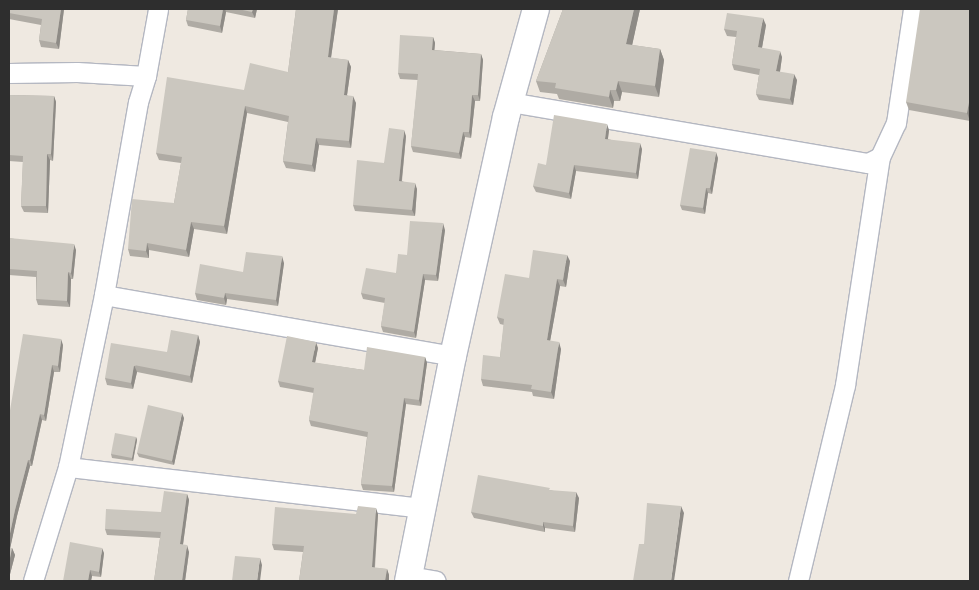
<!DOCTYPE html>
<style>
body{margin:0}
#map{position:relative;width:979px;height:590px;overflow:hidden;background:#efe9e1;font-family:"Nunito Sans",sans-serif}
div>[style]{position:absolute}
[style*='--x']{left:calc(var(--x)*1px);top:calc(var(--y)*1px);width:calc(var(--w)*1px);rotate:calc(var(--a)*1deg)}
.roads{filter:drop-shadow(1px 0 #b4b7c1) drop-shadow(-1px 0 #b4b7c1) drop-shadow(0 1px #b4b7c1) drop-shadow(0 -1px #b4b7c1)}
.street>*{height:19px;margin:-9.5px;padding:0 9.5px;transform-origin:9.5px;border-radius:9.5px;background:#fff}
.secondary>*{height:26px;margin:-13px;padding:0 13px;transform-origin:13px;border-radius:13px;background:#fff}
.wall>*{inset:0;background:#afaba4}
.shaded-wall>*{inset:0;background:#8e8b86}
.building>*{inset:0;background:#cbc7bf}
span{translate:-50% -50%;white-space:nowrap;text-align:center;line-height:1.15;-webkit-text-stroke:5px #fff;paint-order:stroke}
.frame{position:absolute;inset:0;border:10px solid #2e2e2e;pointer-events:none}
</style>
<div id="map">
<div class="roads">
<div class="street">
<i style="--x:9;--y:73;--w:68;--a:-0.8"></i>
<i style="--x:77;--y:72;--w:69;--a:3.3"></i>
<i style="--x:146;--y:76;--w:27;--a:107"></i>
<i style="--x:138;--y:102;--w:196;--a:100"></i>
<i style="--x:104;--y:295;--w:176;--a:101.8"></i>
<i style="--x:68;--y:467;--w:119;--a:107.1"></i>
<i style="--x:146;--y:76;--w:68;--a:-79.8"></i>
<i style="--x:510;--y:102;--w:363;--a:9.7"></i>
<i style="--x:868;--y:163;--w:13;--a:-27"></i>
<i style="--x:880;--y:157;--w:38;--a:-65"></i>
<i style="--x:896;--y:123;--w:115;--a:-81.5"></i>
<i style="--x:104;--y:295;--w:354;--a:9.9"></i>
<i style="--x:68;--y:467;--w:357;--a:6.6"></i>
<i style="--x:409;--y:576;--w:27;--a:10"></i>
<i style="--x:798;--y:581;--w:202;--a:-76.5"></i>
<i style="--x:845;--y:385;--w:231;--a:-81.3"></i>
</div>
<div class="secondary">
<i style="--x:408;--y:581;--w:229;--a:-78.7"></i>
<i style="--x:453;--y:356;--w:245;--a:-77.5"></i>
<i style="--x:506;--y:117;--w:112;--a:-74.5"></i>
</div>
</div>
<div class="wall">
<i style="clip-path:polygon(9px 9px,64px 9px,59px 49px,41px 47px,39px 40px,41px 25px,9px 19px)"></i>
<i style="clip-path:polygon(188px 9px,257px 9px,255px 18px,226px 12px,222px 33px,188px 26px,186px 20px)"></i>
<i style="clip-path:polygon(296px 9px,338px 9px,331px 58px,348px 60px,351px 67px,347px 95px,356px 103px,351px 148px,319px 145px,315px 172px,286px 168px,283px 161px,288px 122px,247px 113px,227px 234px,194px 229px,189px 257px,149px 250px,149px 258px,130px 256px,128px 249px,174px 203px,181px 163px,159px 160px,156px 153px,244px 90px,288px 72px)"></i>
<i style="clip-path:polygon(563px 9px,640px 9px,632px 45px,660px 49px,664px 60px,659px 97px,622px 92px,620px 101px,614px 101px,613px 108px,559px 99px,557px 94px,540px 92px,536px 81px)"></i>
<i style="clip-path:polygon(970px 9px,970px 121px,909px 110px,906px 102px)"></i>
<i style="clip-path:polygon(766px 25px,762px 48px,782px 57px,780px 72px,797px 80px,793px 105px,759px 100px,756px 94px,759px 75px,734px 70px,732px 64px,736px 37px,727px 36px,724px 29px)"></i>
<i style="clip-path:polygon(433px 37px,435px 43px,434px 50px,481px 54px,483px 60px,480px 101px,475px 101px,471px 138px,465px 137px,461px 159px,413px 152px,411px 146px,418px 80px,400px 79px,398px 73px)"></i>
<i style="clip-path:polygon(9px 95px,54px 96px,56px 102px,53px 161px,50px 160px,48px 213px,24px 212px,21px 206px,23px 162px,9px 161px)"></i>
<i style="clip-path:polygon(609px 130px,608px 139px,642px 149px,638px 179px,576px 171px,571px 199px,536px 192px,533px 186px,546px 165px)"></i>
<i style="clip-path:polygon(406px 136px,402px 181px,417px 189px,415px 216px,355px 211px,353px 205px,384px 163px)"></i>
<i style="clip-path:polygon(718px 158px,712px 194px,708px 193px,705px 214px,682px 210px,680px 205px)"></i>
<i style="clip-path:polygon(445px 230px,438px 281px,425px 280px,416px 338px,383px 332px,381px 326px,385px 303px,363px 299px,361px 293px,396px 273px,407px 255px)"></i>
<i style="clip-path:polygon(9px 238px,76px 250px,73px 279px,71px 279px,70px 307px,38px 305px,36px 299px,36px 277px,9px 275px)"></i>
<i style="clip-path:polygon(570px 261px,566px 287px,560px 286px,550px 341px,561px 349px,554px 399px,533px 396px,532px 392px,483px 386px,481px 379px,500px 357px,504px 325px,500px 324px,497px 317px,529px 278px)"></i>
<i style="clip-path:polygon(284px 263px,278px 306px,227px 299px,226px 305px,197px 300px,195px 293px,243px 272px)"></i>
<i style="clip-path:polygon(198px 335px,200px 342px,192px 383px,137px 372px,133px 389px,107px 385px,105px 378px,167px 352px)"></i>
<i style="clip-path:polygon(63px 345px,60px 372px,54px 372px,46px 421px,42px 420px,32px 466px,30px 466px,17px 516px,10px 548px,12px 548px,15px 555px,9px 578px,9px 416px)"></i>
<i style="clip-path:polygon(318px 348px,315px 363px,364px 370px,425px 357px,427px 363px,421px 406px,406px 404px,394px 492px,363px 490px,361px 484px,367px 437px,311px 426px,309px 420px,314px 393px,280px 387px,278px 381px)"></i>
<i style="clip-path:polygon(184px 418px,174px 465px,139px 457px,137px 453px)"></i>
<i style="clip-path:polygon(136px 437px,137px 440px,133px 461px,112px 458px,111px 454px)"></i>
<i style="clip-path:polygon(550px 490px,579px 498px,575px 532px,545px 528px,545px 532px,474px 518px,471px 512px)"></i>
<i style="clip-path:polygon(187px 494px,189px 500px,183px 545px,189px 552px,185px 581px,154px 581px,160px 538px,107px 535px,105px 529px,161px 512px)"></i>
<i style="clip-path:polygon(356px 514px,378px 514px,375px 568px,387px 569px,389px 575px,389px 581px,299px 581px,303px 552px,274px 550px,272px 544px)"></i>
<i style="clip-path:polygon(104px 553px,101px 577px,92px 576px,91px 581px,63px 581px)"></i>
</div>
<div class="shaded-wall">
<i style="clip-path:polygon(61px 9px,64px 9px,59px 49px,56px 43px)"></i>
<i style="clip-path:polygon(223px 9px,225px 9px,226px 12px,222px 33px,220px 26px)"></i>
<i style="clip-path:polygon(253px 9px,257px 9px,255px 18px,252px 12px)"></i>
<i style="clip-path:polygon(334px 9px,338px 9px,330px 64px,328px 57px)"></i>
<i style="clip-path:polygon(634px 9px,640px 9px,630px 55px,626px 44px)"></i>
<i style="clip-path:polygon(763px 18px,766px 25px,761px 53px,758px 47px)"></i>
<i style="clip-path:polygon(433px 37px,435px 43px,434px 56px,432px 50px)"></i>
<i style="clip-path:polygon(660px 49px,664px 60px,659px 97px,655px 86px)"></i>
<i style="clip-path:polygon(780px 51px,782px 57px,779px 78px,776px 71px)"></i>
<i style="clip-path:polygon(481px 54px,483px 60px,480px 101px,478px 95px)"></i>
<i style="clip-path:polygon(348px 60px,351px 67px,346px 102px,344px 95px)"></i>
<i style="clip-path:polygon(794px 74px,797px 80px,793px 105px,790px 99px)"></i>
<i style="clip-path:polygon(618px 81px,622px 92px,620px 101px,616px 90px)"></i>
<i style="clip-path:polygon(610px 90px,614px 101px,613px 108px,609px 97px)"></i>
<i style="clip-path:polygon(472px 95px,475px 101px,471px 138px,469px 132px)"></i>
<i style="clip-path:polygon(54px 96px,56px 102px,53px 161px,51px 154px)"></i>
<i style="clip-path:polygon(353px 96px,356px 103px,351px 148px,349px 141px)"></i>
<i style="clip-path:polygon(970px 97px,970px 121px,967px 113px)"></i>
<i style="clip-path:polygon(245px 106px,247px 113px,227px 234px,224px 226px)"></i>
<i style="clip-path:polygon(607px 124px,609px 130px,607px 145px,605px 139px)"></i>
<i style="clip-path:polygon(404px 130px,406px 136px,401px 187px,399px 181px)"></i>
<i style="clip-path:polygon(463px 132px,465px 137px,461px 159px,459px 153px)"></i>
<i style="clip-path:polygon(316px 138px,319px 145px,315px 172px,312px 165px)"></i>
<i style="clip-path:polygon(640px 143px,642px 149px,638px 179px,636px 173px)"></i>
<i style="clip-path:polygon(716px 152px,718px 158px,712px 194px,710px 188px)"></i>
<i style="clip-path:polygon(47px 154px,50px 160px,48px 213px,46px 206px)"></i>
<i style="clip-path:polygon(574px 165px,576px 171px,571px 199px,569px 193px)"></i>
<i style="clip-path:polygon(415px 183px,417px 189px,415px 216px,412px 210px)"></i>
<i style="clip-path:polygon(706px 188px,708px 193px,705px 214px,703px 208px)"></i>
<i style="clip-path:polygon(191px 222px,194px 229px,189px 257px,186px 250px)"></i>
<i style="clip-path:polygon(443px 223px,445px 230px,438px 281px,436px 275px)"></i>
<i style="clip-path:polygon(147px 243px,149px 250px,149px 258px,146px 251px)"></i>
<i style="clip-path:polygon(74px 244px,76px 250px,73px 279px,71px 273px)"></i>
<i style="clip-path:polygon(567px 255px,570px 261px,566px 287px,563px 280px)"></i>
<i style="clip-path:polygon(282px 256px,284px 263px,278px 306px,276px 300px)"></i>
<i style="clip-path:polygon(68px 272px,71px 279px,70px 307px,67px 301px)"></i>
<i style="clip-path:polygon(423px 274px,425px 280px,416px 338px,414px 332px)"></i>
<i style="clip-path:polygon(557px 279px,560px 286px,549px 347px,547px 340px)"></i>
<i style="clip-path:polygon(225px 293px,227px 299px,226px 305px,224px 298px)"></i>
<i style="clip-path:polygon(198px 335px,200px 342px,192px 383px,190px 376px)"></i>
<i style="clip-path:polygon(61px 339px,63px 345px,60px 372px,58px 366px)"></i>
<i style="clip-path:polygon(316px 342px,318px 348px,314px 368px,312px 362px)"></i>
<i style="clip-path:polygon(559px 342px,561px 349px,554px 399px,551px 392px)"></i>
<i style="clip-path:polygon(425px 357px,427px 363px,421px 406px,419px 400px)"></i>
<i style="clip-path:polygon(52px 365px,54px 372px,46px 421px,44px 415px)"></i>
<i style="clip-path:polygon(134px 365px,137px 372px,133px 389px,131px 383px)"></i>
<i style="clip-path:polygon(404px 398px,406px 404px,394px 492px,392px 486px)"></i>
<i style="clip-path:polygon(182px 413px,184px 418px,174px 465px,172px 461px)"></i>
<i style="clip-path:polygon(40px 414px,42px 420px,32px 466px,30px 460px)"></i>
<i style="clip-path:polygon(136px 437px,137px 440px,133px 461px,132px 458px)"></i>
<i style="clip-path:polygon(28px 460px,30px 466px,17px 516px,9px 554px,9px 538px,15px 510px)"></i>
<i style="clip-path:polygon(576px 492px,579px 498px,575px 532px,573px 526px)"></i>
<i style="clip-path:polygon(187px 494px,189px 500px,182px 551px,180px 544px)"></i>
<i style="clip-path:polygon(681px 506px,684px 513px,674px 581px,671px 581px)"></i>
<i style="clip-path:polygon(376px 508px,378px 514px,374px 574px,372px 567px)"></i>
<i style="clip-path:polygon(543px 522px,545px 528px,545px 532px,543px 526px)"></i>
<i style="clip-path:polygon(187px 545px,189px 552px,185px 581px,182px 581px)"></i>
<i style="clip-path:polygon(12px 548px,15px 555px,9px 578px,9px 563px)"></i>
<i style="clip-path:polygon(102px 548px,104px 553px,101px 577px,99px 572px)"></i>
<i style="clip-path:polygon(260px 558px,262px 565px,260px 581px,257px 581px)"></i>
<i style="clip-path:polygon(387px 569px,389px 575px,389px 581px,385px 581px)"></i>
<i style="clip-path:polygon(90px 570px,92px 576px,91px 581px,88px 581px)"></i>
</div>
<div class="building">
<i style="clip-path:polygon(9px 9px,61px 9px,56px 43px,39px 40px,42px 19px,9px 13px)"></i>
<i style="clip-path:polygon(188px 9px,223px 9px,220px 26px,186px 20px)"></i>
<i style="clip-path:polygon(238px 9px,253px 9px,252px 12px)"></i>
<i style="clip-path:polygon(296px 9px,334px 9px,328px 57px,348px 60px,344px 95px,353px 96px,349px 141px,316px 138px,312px 165px,283px 161px,289px 116px,245px 106px,224px 226px,191px 222px,186px 250px,147px 243px,146px 251px,128px 249px,132px 199px,174px 203px,182px 157px,156px 153px,167px 77px,244px 90px,250px 63px,288px 72px)"></i>
<i style="clip-path:polygon(563px 9px,634px 9px,626px 44px,660px 49px,655px 86px,618px 81px,616px 90px,610px 90px,609px 97px,555px 88px,556px 83px,536px 81px)"></i>
<i style="clip-path:polygon(920px 9px,970px 9px,970px 97px,967px 113px,906px 102px)"></i>
<i style="clip-path:polygon(727px 13px,763px 18px,758px 47px,780px 51px,776px 71px,794px 74px,790px 99px,756px 94px,760px 69px,732px 64px,737px 31px,724px 29px)"></i>
<i style="clip-path:polygon(400px 35px,433px 37px,432px 50px,481px 54px,478px 95px,472px 95px,469px 132px,463px 132px,459px 153px,411px 146px,418px 74px,398px 73px)"></i>
<i style="clip-path:polygon(9px 95px,54px 96px,51px 154px,47px 154px,46px 206px,21px 206px,23px 156px,9px 155px)"></i>
<i style="clip-path:polygon(554px 115px,607px 124px,605px 139px,640px 143px,636px 173px,574px 165px,569px 193px,533px 186px,538px 163px,546px 165px)"></i>
<i style="clip-path:polygon(389px 128px,404px 130px,399px 181px,415px 183px,412px 210px,353px 205px,357px 160px,384px 163px)"></i>
<i style="clip-path:polygon(690px 148px,716px 152px,710px 188px,706px 188px,703px 208px,680px 205px)"></i>
<i style="clip-path:polygon(410px 221px,443px 223px,436px 275px,423px 274px,414px 332px,381px 326px,385px 298px,361px 293px,366px 268px,396px 273px,398px 254px,407px 255px)"></i>
<i style="clip-path:polygon(9px 238px,74px 244px,71px 273px,68px 272px,67px 301px,36px 299px,37px 271px,9px 269px)"></i>
<i style="clip-path:polygon(533px 250px,567px 255px,563px 280px,557px 279px,547px 340px,559px 342px,551px 392px,531px 389px,532px 385px,481px 379px,483px 355px,500px 357px,504px 319px,497px 317px,505px 274px,529px 278px)"></i>
<i style="clip-path:polygon(246px 252px,282px 256px,276px 300px,225px 293px,224px 298px,195px 293px,200px 264px,243px 272px)"></i>
<i style="clip-path:polygon(171px 330px,198px 335px,190px 376px,134px 365px,131px 383px,105px 378px,111px 343px,167px 352px)"></i>
<i style="clip-path:polygon(23px 334px,61px 339px,58px 366px,52px 365px,44px 415px,40px 414px,30px 460px,28px 460px,15px 510px,9px 538px,9px 416px)"></i>
<i style="clip-path:polygon(287px 336px,316px 342px,312px 362px,364px 370px,367px 347px,425px 357px,419px 400px,404px 398px,392px 486px,361px 484px,368px 432px,309px 420px,314px 388px,278px 381px)"></i>
<i style="clip-path:polygon(148px 405px,182px 413px,172px 461px,137px 453px)"></i>
<i style="clip-path:polygon(115px 433px,136px 437px,132px 458px,111px 454px)"></i>
<i style="clip-path:polygon(478px 475px,550px 488px,549px 490px,576px 492px,573px 526px,543px 522px,543px 526px,471px 512px)"></i>
<i style="clip-path:polygon(164px 491px,187px 494px,180px 544px,187px 545px,182px 581px,154px 581px,161px 532px,105px 529px,106px 509px,161px 512px)"></i>
<i style="clip-path:polygon(647px 503px,681px 506px,671px 581px,633px 581px,639px 544px,644px 544px)"></i>
<i style="clip-path:polygon(358px 506px,376px 508px,372px 567px,387px 569px,385px 581px,299px 581px,304px 546px,272px 544px,275px 507px,356px 514px)"></i>
<i style="clip-path:polygon(70px 542px,102px 548px,99px 572px,90px 570px,88px 581px,63px 581px)"></i>
<i style="clip-path:polygon(9px 548px,12px 548px,9px 563px)"></i>
<i style="clip-path:polygon(235px 556px,260px 558px,257px 581px,232px 581px)"></i>
</div>
<div class="frame"></div>
</div>
